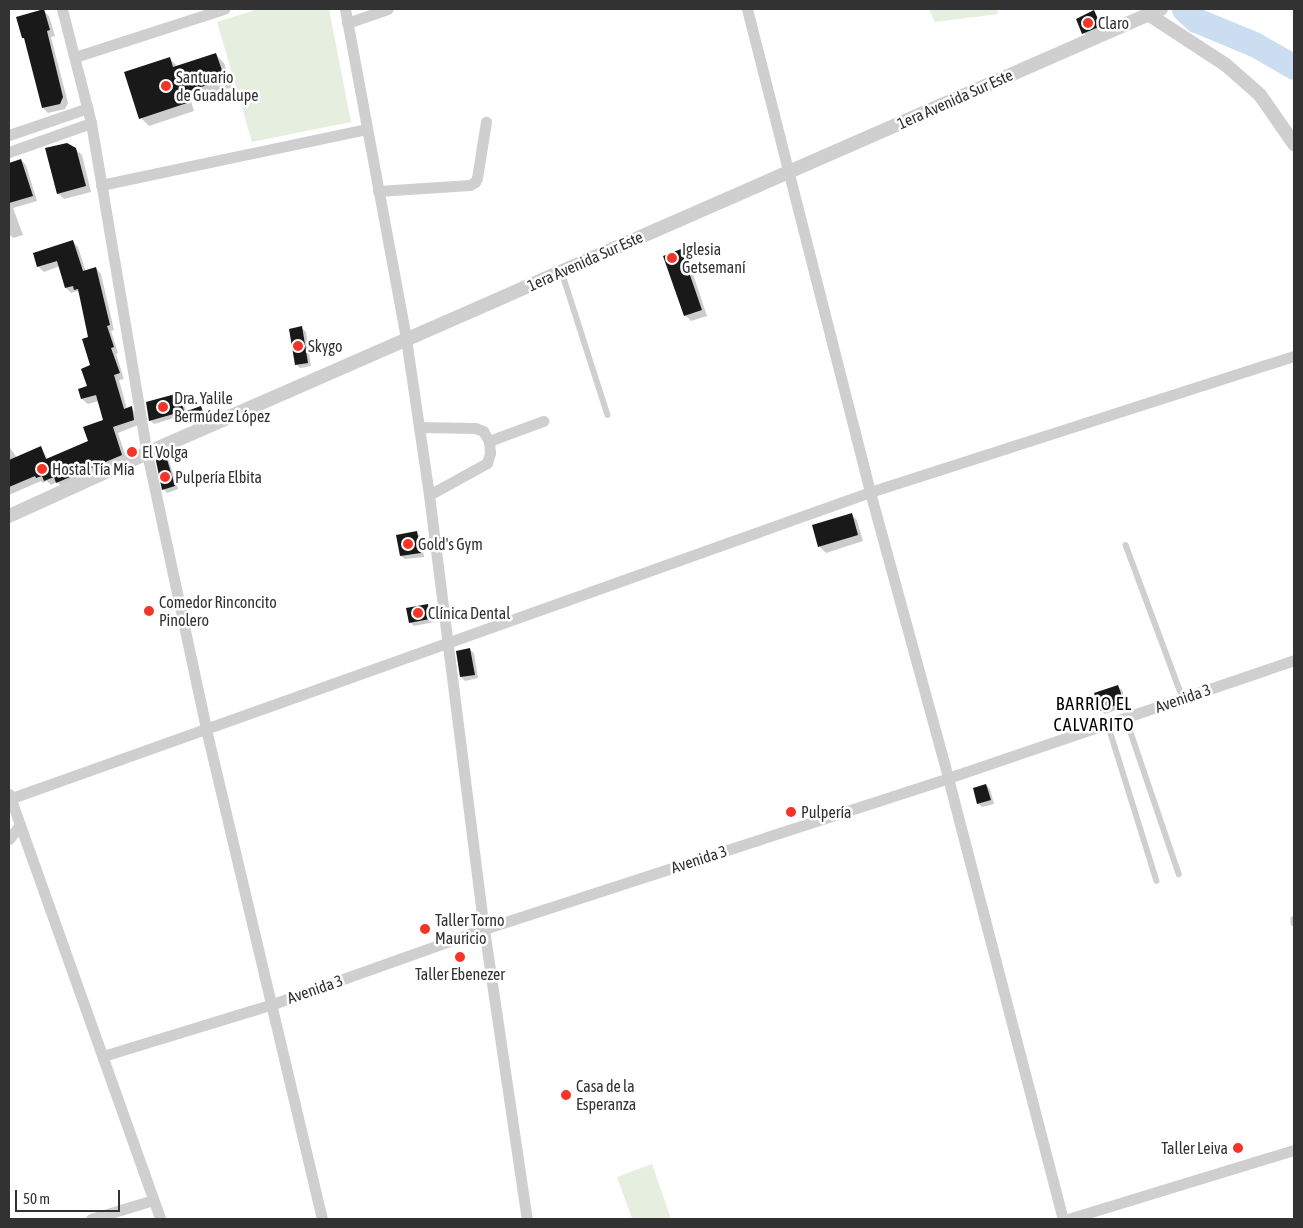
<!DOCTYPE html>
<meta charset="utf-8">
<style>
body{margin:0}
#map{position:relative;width:1303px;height:1228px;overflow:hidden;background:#fff;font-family:"Asap Condensed",sans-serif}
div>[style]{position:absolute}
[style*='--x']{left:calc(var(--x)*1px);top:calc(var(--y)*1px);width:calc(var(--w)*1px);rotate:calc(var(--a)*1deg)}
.green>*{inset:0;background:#e6efdf}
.shadow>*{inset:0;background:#0003}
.river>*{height:25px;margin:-12.5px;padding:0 12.5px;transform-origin:12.5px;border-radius:12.5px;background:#cbddf0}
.building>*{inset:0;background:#191919}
.service>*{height:5.5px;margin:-2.75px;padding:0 2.75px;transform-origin:2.75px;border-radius:2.75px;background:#cfcfcf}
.minor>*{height:11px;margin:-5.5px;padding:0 5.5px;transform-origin:5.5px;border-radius:5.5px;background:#cfcfcf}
.tertiary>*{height:14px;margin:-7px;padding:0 7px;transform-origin:7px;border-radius:7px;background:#cfcfcf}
.dots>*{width:14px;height:14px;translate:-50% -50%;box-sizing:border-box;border:2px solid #fff;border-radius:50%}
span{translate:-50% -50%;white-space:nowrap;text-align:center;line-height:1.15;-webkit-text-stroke:5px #fff;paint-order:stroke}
.poi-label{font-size:16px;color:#323232}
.left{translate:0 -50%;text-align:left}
.right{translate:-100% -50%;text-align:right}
.street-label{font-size:16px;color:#323232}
.neighbourhood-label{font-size:18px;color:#000;letter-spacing:1px}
.frame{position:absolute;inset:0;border:10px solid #323232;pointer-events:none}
.scale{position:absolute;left:15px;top:1190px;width:105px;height:22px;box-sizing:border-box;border:2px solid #323232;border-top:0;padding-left:6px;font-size:15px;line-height:18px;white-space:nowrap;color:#323232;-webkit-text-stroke:4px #fff;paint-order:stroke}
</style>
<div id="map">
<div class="green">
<i style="clip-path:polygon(258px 9px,329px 9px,351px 122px,252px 142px,217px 22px)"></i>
<i style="clip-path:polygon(929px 9px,997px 9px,998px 14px,935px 22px)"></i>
<i style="clip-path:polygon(652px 1164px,671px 1219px,632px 1219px,617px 1177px)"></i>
</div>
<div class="shadow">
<i style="clip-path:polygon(44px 11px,49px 16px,55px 36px,51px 37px,68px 103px,65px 109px,48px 113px,43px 108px,26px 40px,24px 38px)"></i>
<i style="clip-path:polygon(1094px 12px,1104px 30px,1087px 37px,1084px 33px)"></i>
<i style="clip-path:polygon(215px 54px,224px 63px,232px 87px,191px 101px,194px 111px,149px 126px,141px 118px,169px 58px,178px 67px)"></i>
<i style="clip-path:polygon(75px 149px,82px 155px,91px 192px,64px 199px,58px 193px)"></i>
<i style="clip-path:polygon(21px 160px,26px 165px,37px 201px,13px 208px,23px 235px,13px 238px,9px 234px,9px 164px)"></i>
<i style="clip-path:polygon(72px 241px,78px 247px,86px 272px,96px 268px,101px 274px,114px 330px,111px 331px,118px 353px,116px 354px,124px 379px,119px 380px,127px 409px,131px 408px,136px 413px,138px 425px,118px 433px,127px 460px,62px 487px,57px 482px,51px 485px,47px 481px,43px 483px,41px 481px,9px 495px,9px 446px,17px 458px,41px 448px,48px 459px,89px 442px,104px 421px,99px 401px,88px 404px,82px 399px,88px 387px,92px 366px,90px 338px,81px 295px,77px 291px,71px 293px,66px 288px,60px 266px,44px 272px,38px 266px)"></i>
<i style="clip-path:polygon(681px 250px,687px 256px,707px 316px,691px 321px,685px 315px)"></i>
<i style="clip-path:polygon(302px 328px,306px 332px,311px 366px,300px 368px,296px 364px)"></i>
<i style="clip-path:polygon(178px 395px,182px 398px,187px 414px,154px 424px,150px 420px)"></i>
<i style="clip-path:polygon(200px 407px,206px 420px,194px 425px,193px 423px)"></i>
<i style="clip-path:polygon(166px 457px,169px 461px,178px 489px,167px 493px,164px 489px)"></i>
<i style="clip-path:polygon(851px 514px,857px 520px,863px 541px,826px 553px,820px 547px,813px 526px)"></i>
<i style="clip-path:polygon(417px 533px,421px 537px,424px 557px,405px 559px,401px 556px)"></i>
<i style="clip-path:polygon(427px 606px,431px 609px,434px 622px,414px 626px,410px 622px)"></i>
<i style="clip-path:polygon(470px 650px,474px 653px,478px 678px,465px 681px,461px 677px)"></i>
<i style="clip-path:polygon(1118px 687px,1122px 690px,1127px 706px,1105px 714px,1101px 710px)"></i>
<i style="clip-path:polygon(986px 785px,990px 789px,994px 804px,982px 807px,978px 803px)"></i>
</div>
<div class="river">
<i style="--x:1184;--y:9;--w:16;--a:43"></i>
<i style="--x:1196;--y:20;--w:63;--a:22.5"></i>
<i style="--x:1254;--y:44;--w:46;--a:29.9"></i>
</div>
<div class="building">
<i style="clip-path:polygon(44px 9px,50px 30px,47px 31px,63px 97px,60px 104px,42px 108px,24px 38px,22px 38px,16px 17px)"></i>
<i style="clip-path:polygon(1094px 10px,1101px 26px,1082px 34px,1076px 19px)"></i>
<i style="clip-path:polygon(216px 53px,225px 79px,183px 93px,187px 103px,139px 119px,124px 72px,170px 57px,173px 67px)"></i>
<i style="clip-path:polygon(67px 143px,76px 148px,86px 186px,57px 194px,45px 148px)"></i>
<i style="clip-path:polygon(21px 159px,33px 196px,9px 203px,9px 163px)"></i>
<i style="clip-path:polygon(73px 240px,83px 271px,96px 267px,110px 325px,107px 326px,114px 347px,111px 348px,120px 373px,114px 375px,124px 409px,132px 406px,134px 420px,113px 427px,122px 455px,56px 483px,54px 477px,44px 481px,42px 476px,36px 478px,35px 476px,9px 487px,9px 460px,41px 446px,46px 459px,88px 441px,83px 427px,103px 420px,96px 395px,81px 399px,78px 389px,87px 386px,81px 369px,90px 365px,82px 339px,88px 337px,78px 289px,74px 290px,73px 286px,65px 288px,57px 261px,37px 267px,33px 253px)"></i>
<i style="clip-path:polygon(681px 249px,702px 310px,684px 316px,663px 256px)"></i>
<i style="clip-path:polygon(302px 326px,308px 363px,295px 365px,289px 329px)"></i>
<i style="clip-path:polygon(179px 393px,184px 411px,149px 421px,146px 402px)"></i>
<i style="clip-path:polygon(201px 406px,205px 418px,192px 424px,187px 411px)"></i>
<i style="clip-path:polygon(166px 456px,175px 486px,162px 490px,156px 461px,157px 458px)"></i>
<i style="clip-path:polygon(852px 513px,858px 535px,818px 547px,812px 525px)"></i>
<i style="clip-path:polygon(417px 531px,421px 553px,400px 556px,396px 535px)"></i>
<i style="clip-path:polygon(428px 604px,430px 619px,409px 623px,406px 608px)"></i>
<i style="clip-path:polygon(470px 648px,475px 675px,460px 677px,456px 651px)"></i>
<i style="clip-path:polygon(1118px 685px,1124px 702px,1100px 711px,1094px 693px)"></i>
<i style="clip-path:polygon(986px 784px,991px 800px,977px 804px,973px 788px)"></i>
</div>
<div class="service">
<i style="--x:562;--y:272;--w:150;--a:72.2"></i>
<i style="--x:1126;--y:545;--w:163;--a:69.6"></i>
<i style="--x:1126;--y:718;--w:165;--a:71.2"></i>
<i style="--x:1108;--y:724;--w:164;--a:72.7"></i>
<i style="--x:1294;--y:919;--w:4;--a:90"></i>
</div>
<div class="minor">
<i style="--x:62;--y:9;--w:118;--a:75.7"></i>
<i style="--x:91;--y:123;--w:335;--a:80.4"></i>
<i style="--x:147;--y:453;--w:282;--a:77.9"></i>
<i style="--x:206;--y:729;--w:504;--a:76.68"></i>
<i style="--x:345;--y:9;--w:336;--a:79.5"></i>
<i style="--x:406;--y:339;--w:158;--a:81.6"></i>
<i style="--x:429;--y:495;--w:437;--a:82.8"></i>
<i style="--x:484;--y:929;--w:293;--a:81.6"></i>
<i style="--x:747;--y:9;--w:498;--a:75.7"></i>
<i style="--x:870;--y:492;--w:296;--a:74.7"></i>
<i style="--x:948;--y:778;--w:456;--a:75.4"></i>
<i style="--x:347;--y:23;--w:43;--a:-18.9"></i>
<i style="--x:75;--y:57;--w:157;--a:-17.9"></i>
<i style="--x:9;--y:135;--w:83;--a:-18.9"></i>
<i style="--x:9;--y:152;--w:87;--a:-19.5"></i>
<i style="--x:101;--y:185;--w:272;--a:-11.9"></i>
<i style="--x:378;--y:191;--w:92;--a:-3.7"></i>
<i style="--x:470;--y:185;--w:6;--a:-31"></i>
<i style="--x:475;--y:182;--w:4;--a:-63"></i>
<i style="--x:477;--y:178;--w:57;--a:-80.9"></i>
<i style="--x:419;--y:427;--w:56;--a:1"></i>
<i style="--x:475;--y:428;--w:9;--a:21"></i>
<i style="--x:483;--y:431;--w:12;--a:59"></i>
<i style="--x:489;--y:441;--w:12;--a:85"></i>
<i style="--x:490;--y:453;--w:10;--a:107"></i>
<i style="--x:487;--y:463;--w:66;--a:151.1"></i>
<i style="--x:489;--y:441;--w:58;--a:-20.3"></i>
<i style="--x:9;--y:794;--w:451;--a:70.4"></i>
<i style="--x:9;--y:799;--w:914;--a:-19.62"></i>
<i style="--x:870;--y:492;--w:445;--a:-17.8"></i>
<i style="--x:9;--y:839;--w:18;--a:-52"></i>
<i style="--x:103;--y:1056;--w:175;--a:-17"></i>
<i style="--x:270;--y:1005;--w:227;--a:-19.6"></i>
<i style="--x:484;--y:929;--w:488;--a:-18"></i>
<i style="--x:948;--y:778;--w:366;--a:-18.8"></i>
<i style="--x:91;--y:1219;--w:65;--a:-17"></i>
<i style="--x:1068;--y:1219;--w:236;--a:-17"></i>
</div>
<div class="tertiary">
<i style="--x:1148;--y:14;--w:93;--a:33.2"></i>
<i style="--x:1226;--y:65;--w:45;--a:41.4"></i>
<i style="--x:1260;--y:95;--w:60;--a:55.2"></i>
<i style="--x:9;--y:516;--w:152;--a:-24.5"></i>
<i style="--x:147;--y:453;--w:1107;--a:-23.65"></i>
</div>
<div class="dots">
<i style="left:1088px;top:23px;background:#f53428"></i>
<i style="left:166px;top:86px;background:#f53428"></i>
<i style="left:672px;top:258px;background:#f53428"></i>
<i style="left:298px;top:346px;background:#f53428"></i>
<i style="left:163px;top:407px;background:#f53428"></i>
<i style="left:132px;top:452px;background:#f53428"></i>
<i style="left:42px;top:469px;background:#f53428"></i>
<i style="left:165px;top:477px;background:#f53428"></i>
<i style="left:408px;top:544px;background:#f53428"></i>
<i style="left:149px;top:611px;background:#f53428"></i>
<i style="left:418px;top:613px;background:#f53428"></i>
<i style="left:791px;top:812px;background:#f53428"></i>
<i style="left:425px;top:929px;background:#f53428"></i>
<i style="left:460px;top:957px;background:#f53428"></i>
<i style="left:566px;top:1095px;background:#f53428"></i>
<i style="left:1238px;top:1148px;background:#f53428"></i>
</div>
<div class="poi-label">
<span class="left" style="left:1098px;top:23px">Claro</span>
<span class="left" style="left:176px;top:86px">Santuario<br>de Guadalupe</span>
<span class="left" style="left:682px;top:258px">Iglesia<br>Getsemaní</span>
<span class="left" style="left:308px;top:346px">Skygo</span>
<span class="left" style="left:174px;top:407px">Dra. Yalile<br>Bermúdez López</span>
<span class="left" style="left:142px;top:452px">El Volga</span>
<span class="left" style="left:52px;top:469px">Hostal Tía Mía</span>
<span class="left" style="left:175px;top:477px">Pulpería Elbita</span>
<span class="left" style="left:418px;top:544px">Gold's Gym</span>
<span class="left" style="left:159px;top:611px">Comedor Rinconcito<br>Pinolero</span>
<span class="left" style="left:428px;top:613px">Clínica Dental</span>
<span class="left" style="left:801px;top:812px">Pulpería</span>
<span class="left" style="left:435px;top:929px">Taller Torno<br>Mauricio</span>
<span style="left:460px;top:974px">Taller Ebenezer</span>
<span class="left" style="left:576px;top:1095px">Casa de la<br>Esperanza</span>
<span class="right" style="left:1228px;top:1148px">Taller Leiva</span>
</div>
<div class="street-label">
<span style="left:955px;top:99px;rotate:-24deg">1era Avenida Sur Este</span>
<span style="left:585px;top:261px;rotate:-24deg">1era Avenida Sur Este</span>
<span style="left:1183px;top:698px;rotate:-19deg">Avenida 3</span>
<span style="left:699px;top:859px;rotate:-18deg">Avenida 3</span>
<span style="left:315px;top:989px;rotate:-19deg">Avenida 3</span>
</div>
<div class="neighbourhood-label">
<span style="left:1094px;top:715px">BARRIO EL<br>CALVARITO</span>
</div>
<div class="frame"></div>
<div class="scale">50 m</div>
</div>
